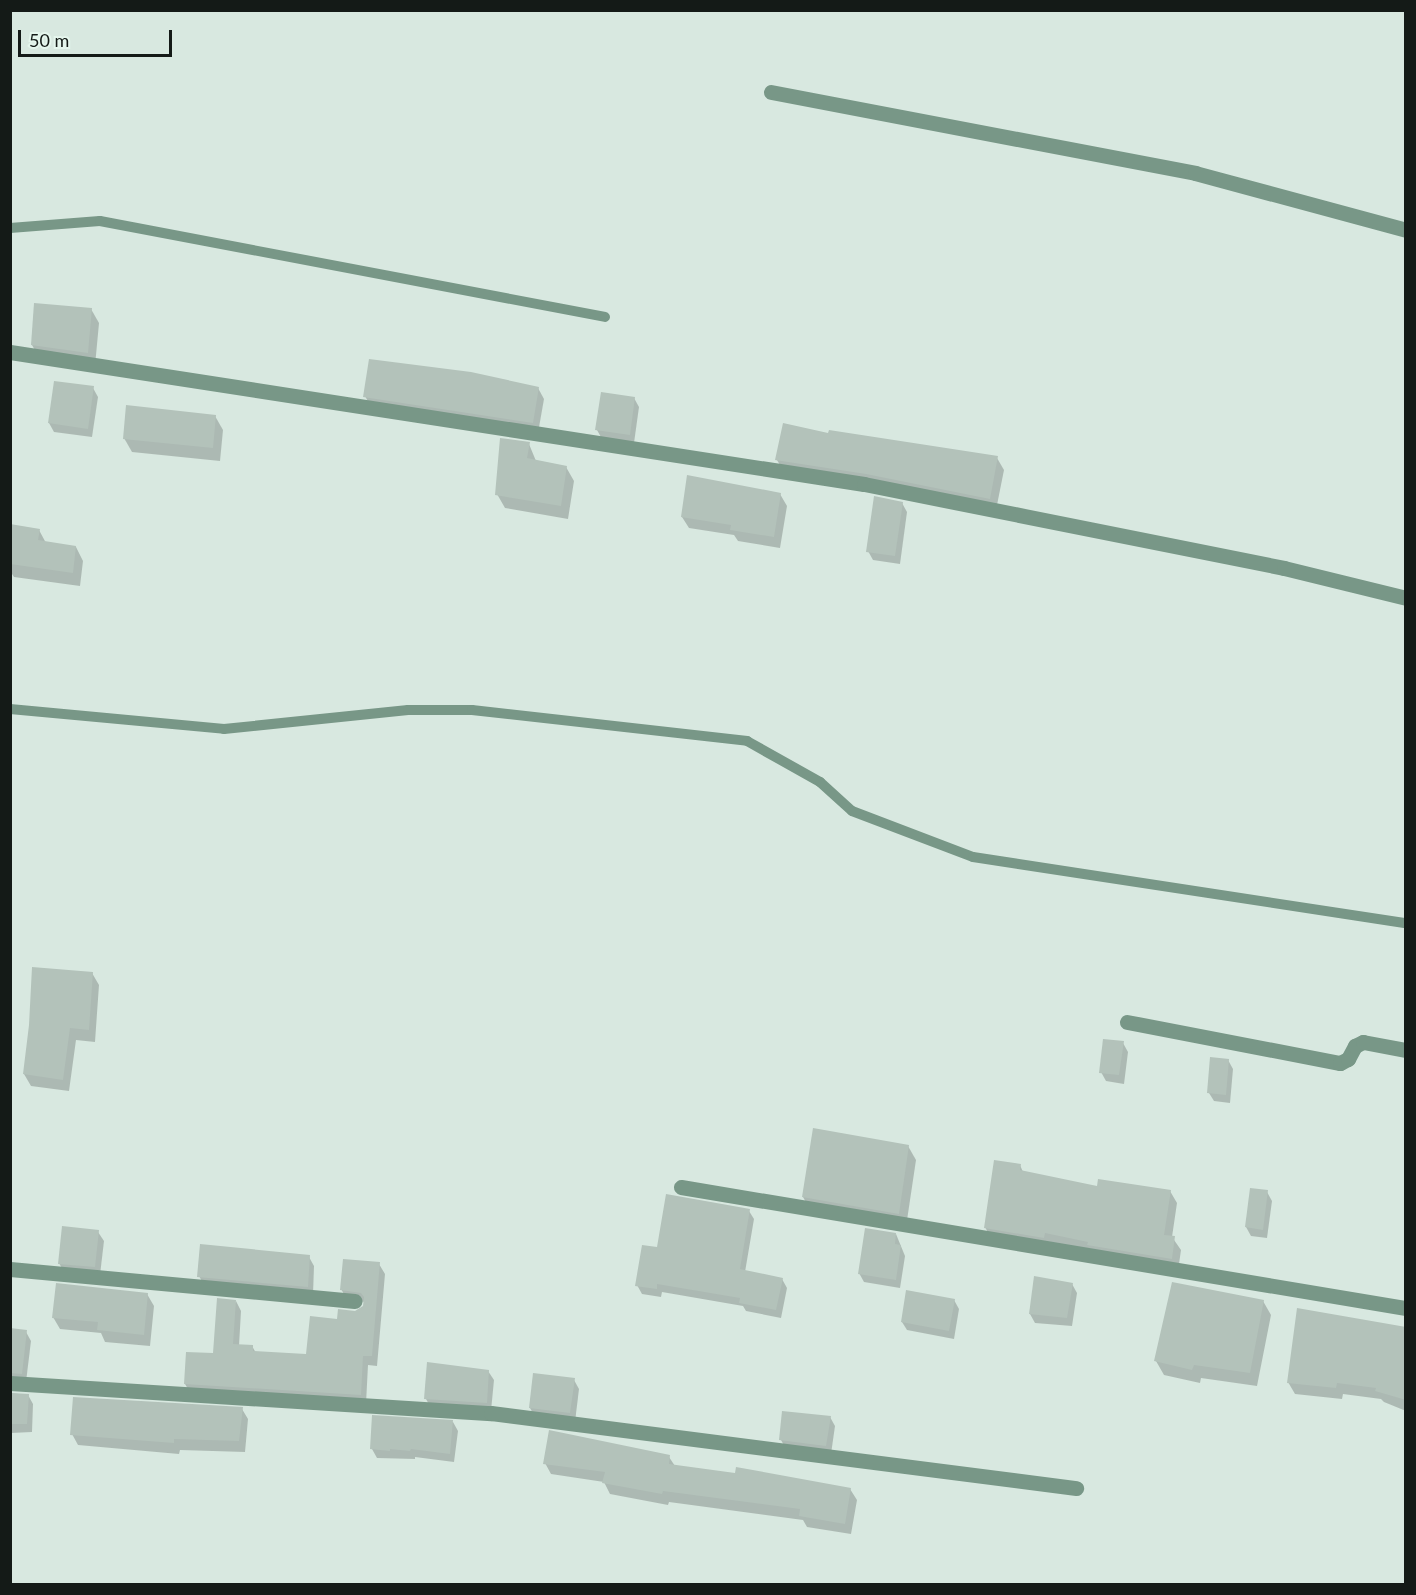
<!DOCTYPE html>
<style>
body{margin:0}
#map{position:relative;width:1416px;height:1595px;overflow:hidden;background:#d8e8e0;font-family:Lato,sans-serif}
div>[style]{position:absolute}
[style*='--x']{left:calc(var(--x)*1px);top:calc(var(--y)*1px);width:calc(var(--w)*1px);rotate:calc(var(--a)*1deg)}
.shadow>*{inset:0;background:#0003}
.building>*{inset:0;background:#b3c2ba}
.service>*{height:10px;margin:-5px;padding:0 5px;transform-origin:5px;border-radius:5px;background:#789787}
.minor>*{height:15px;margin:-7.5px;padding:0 7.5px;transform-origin:7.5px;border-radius:7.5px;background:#789787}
span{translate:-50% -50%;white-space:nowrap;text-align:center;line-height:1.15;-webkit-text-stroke:4.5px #e5f6ed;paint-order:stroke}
.frame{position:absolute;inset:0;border:12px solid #141a17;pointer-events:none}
.scale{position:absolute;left:18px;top:30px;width:154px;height:27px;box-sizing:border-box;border:3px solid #141a17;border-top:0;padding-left:8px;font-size:18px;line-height:21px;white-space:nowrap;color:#141a17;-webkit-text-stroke:4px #e5f6ed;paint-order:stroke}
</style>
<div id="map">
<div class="shadow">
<i style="clip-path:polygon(91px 309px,99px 323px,95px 366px,40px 359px,32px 345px)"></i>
<i style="clip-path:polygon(93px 388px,98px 397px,92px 437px,54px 432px,49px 423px)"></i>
<i style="clip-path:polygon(538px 388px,544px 399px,538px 433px,371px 407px,365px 396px)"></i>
<i style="clip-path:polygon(634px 398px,639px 407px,634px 443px,602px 439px,597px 430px)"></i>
<i style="clip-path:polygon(215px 416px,223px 430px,220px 461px,132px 452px,124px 438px)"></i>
<i style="clip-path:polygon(829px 434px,997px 458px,1004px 470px,996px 510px,784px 472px,777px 460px)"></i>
<i style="clip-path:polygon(529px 444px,536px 461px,566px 467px,574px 481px,568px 519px,505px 508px,497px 494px)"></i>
<i style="clip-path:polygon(780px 494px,787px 506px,780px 548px,738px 541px,734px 535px,689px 528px,682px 517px)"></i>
<i style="clip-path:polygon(902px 503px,907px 512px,900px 564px,873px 560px,868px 551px)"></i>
<i style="clip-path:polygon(10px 529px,39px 530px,46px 543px,76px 547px,83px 561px,80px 586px,14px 577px,10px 571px)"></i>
<i style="clip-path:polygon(92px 973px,99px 985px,95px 1042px,76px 1040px,69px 1091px,31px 1086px,24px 1074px,30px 1025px)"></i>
<i style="clip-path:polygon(1123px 1043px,1128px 1052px,1124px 1084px,1106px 1081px,1101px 1072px)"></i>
<i style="clip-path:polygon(1228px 1060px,1233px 1069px,1230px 1103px,1214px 1101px,1209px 1093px)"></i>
<i style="clip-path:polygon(908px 1146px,916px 1160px,906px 1227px,811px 1211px,803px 1197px)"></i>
<i style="clip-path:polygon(1020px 1165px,1023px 1172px,1098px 1188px,1170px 1191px,1177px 1203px,1172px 1237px,1181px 1250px,1178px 1271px,992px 1240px,985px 1227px)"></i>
<i style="clip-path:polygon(1267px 1192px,1272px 1201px,1267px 1238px,1251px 1236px,1246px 1227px)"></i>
<i style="clip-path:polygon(749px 1211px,754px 1219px,745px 1272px,782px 1279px,787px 1288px,781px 1318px,746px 1311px,743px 1306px,662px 1292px,661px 1297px,642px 1294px,637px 1285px,658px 1249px)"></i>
<i style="clip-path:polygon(98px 1232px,104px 1241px,100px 1275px,64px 1272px,59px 1263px)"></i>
<i style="clip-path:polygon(896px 1234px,905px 1256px,900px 1288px,864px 1282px,859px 1273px)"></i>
<i style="clip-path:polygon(309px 1257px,314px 1266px,313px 1295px,204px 1285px,199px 1276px)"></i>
<i style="clip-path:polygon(379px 1264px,385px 1274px,377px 1366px,368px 1365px,366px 1404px,191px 1394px,185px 1384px,214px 1355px,236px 1301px,241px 1311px,239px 1346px,252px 1346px,256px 1353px,307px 1355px,339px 1320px,365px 1307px,365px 1302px,347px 1299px,341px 1289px)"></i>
<i style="clip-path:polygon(1072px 1284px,1077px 1293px,1072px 1326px,1035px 1323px,1030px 1314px)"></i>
<i style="clip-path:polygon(147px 1294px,154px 1306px,150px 1346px,105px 1342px,101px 1333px,60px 1329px,53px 1317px)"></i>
<i style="clip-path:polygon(954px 1300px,959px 1309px,954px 1339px,907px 1330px,902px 1322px)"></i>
<i style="clip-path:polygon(1263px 1301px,1271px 1315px,1257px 1386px,1201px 1378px,1200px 1383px,1164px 1375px,1156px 1361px)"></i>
<i style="clip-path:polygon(1298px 1310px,1406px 1328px,1406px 1411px,1384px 1402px,1381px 1399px,1343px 1394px,1342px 1399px,1295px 1394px,1288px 1382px)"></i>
<i style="clip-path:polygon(10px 1330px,26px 1332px,31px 1341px,26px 1382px,10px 1383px)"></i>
<i style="clip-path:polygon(488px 1371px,494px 1380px,491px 1411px,431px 1408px,426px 1399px)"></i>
<i style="clip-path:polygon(574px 1380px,579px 1389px,575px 1422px,535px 1417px,530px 1408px)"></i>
<i style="clip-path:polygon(10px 1393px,28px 1395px,33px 1404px,32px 1432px,11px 1433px,10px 1437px)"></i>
<i style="clip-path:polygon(242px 1409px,248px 1419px,245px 1452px,180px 1450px,179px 1454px,78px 1445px,72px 1434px)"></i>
<i style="clip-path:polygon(830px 1417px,835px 1426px,831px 1454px,786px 1449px,781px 1440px)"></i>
<i style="clip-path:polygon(453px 1422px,458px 1431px,454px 1462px,415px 1457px,415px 1459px,377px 1458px,372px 1449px)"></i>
<i style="clip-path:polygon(669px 1457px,675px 1466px,850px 1489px,857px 1500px,851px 1534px,807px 1527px,803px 1520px,669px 1502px,668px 1505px,610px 1494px,604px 1482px,551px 1474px,545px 1463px)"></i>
</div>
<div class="building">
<i style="clip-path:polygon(34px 303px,92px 308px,88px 353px,31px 345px)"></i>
<i style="clip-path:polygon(369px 359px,471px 372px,539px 387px,533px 423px,363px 397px)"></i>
<i style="clip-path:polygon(54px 381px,94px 386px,88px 429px,48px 423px)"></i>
<i style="clip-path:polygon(601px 392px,635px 397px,630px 435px,595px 430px)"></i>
<i style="clip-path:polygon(126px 405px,216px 415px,213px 448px,123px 439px)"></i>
<i style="clip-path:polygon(783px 423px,828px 433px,829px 430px,998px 456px,990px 499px,866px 474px,775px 460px)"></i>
<i style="clip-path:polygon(500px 438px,530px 442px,527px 458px,567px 466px,561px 506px,495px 495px)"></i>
<i style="clip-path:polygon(687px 475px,781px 493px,774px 537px,730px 530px,731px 525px,681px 517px)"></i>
<i style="clip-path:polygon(874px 496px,903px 502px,895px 556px,866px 552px)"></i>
<i style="clip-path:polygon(10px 524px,40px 529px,38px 540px,76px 546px,73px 573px,10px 564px)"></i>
<i style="clip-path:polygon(32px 967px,93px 972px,89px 1030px,70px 1028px,63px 1080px,23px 1074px,29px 1025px)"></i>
<i style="clip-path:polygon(1103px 1039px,1124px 1041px,1119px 1075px,1099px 1073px)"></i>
<i style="clip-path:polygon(1210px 1057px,1229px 1059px,1226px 1095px,1207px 1093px)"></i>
<i style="clip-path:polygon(813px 1128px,909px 1145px,899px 1214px,802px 1197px)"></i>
<i style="clip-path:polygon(994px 1160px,1021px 1164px,1020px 1170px,1097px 1186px,1098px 1179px,1171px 1190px,1164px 1235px,1175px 1236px,1172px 1259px,1087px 1245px,1088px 1242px,1045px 1233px,1044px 1238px,984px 1228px)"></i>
<i style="clip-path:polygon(1250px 1188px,1268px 1190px,1263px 1230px,1245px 1227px)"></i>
<i style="clip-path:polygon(666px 1194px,750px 1209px,740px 1269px,783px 1278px,776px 1310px,739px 1303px,740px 1298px,657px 1284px,657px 1289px,635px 1286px,642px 1245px,657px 1247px)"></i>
<i style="clip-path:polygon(62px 1226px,99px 1230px,95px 1267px,58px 1264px)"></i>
<i style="clip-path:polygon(865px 1228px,896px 1233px,895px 1244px,901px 1245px,896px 1280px,858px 1274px)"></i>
<i style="clip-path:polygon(200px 1244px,310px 1255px,308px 1287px,197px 1277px)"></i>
<i style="clip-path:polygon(343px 1259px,380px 1262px,372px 1356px,363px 1356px,361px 1395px,184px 1384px,186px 1352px,213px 1353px,217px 1298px,236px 1300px,233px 1344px,253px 1345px,253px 1351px,306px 1354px,310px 1316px,337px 1319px,338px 1309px,355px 1311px,363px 1306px,364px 1297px,361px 1293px,340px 1290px)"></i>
<i style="clip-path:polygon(1034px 1276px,1073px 1283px,1067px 1318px,1029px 1314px)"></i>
<i style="clip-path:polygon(1172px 1282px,1264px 1300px,1250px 1373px,1194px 1365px,1192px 1370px,1154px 1361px)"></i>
<i style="clip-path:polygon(56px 1283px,148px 1293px,144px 1335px,97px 1330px,98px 1322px,52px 1318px)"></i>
<i style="clip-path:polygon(906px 1290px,955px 1299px,949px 1331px,901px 1322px)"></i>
<i style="clip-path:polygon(1297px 1308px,1406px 1327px,1406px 1400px,1375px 1391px,1376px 1388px,1337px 1383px,1336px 1388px,1287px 1383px)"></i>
<i style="clip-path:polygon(10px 1328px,27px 1330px,22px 1374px,10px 1373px)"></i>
<i style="clip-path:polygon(427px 1362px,489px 1370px,487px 1403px,424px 1399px)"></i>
<i style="clip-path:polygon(533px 1373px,575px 1378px,570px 1413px,529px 1408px)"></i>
<i style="clip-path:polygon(11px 1393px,29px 1394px,27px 1424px,10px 1424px)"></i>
<i style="clip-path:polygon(73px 1397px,243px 1407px,239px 1441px,174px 1439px,174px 1443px,70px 1435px)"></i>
<i style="clip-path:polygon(782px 1411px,831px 1416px,826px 1446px,779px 1440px)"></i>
<i style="clip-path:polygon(372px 1415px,453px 1420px,450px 1454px,411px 1449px,410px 1451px,390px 1449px,390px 1451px,370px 1449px)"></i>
<i style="clip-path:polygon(549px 1430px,670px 1455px,669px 1464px,735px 1473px,736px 1467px,851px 1488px,845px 1524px,799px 1516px,800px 1509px,663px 1491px,662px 1494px,602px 1483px,605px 1472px,543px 1464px)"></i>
</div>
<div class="service">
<i style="--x:10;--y:228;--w:90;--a:-4.4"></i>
<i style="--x:100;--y:221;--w:514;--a:10.76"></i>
<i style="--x:10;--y:709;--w:215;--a:5.3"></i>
<i style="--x:224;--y:729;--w:185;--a:-5.9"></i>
<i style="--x:408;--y:710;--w:64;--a:0"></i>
<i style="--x:472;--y:710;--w:277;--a:6.4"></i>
<i style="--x:747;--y:741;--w:84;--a:29.3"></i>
<i style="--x:820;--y:782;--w:43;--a:42.2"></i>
<i style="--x:852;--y:811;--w:129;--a:20.8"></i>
<i style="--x:973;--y:857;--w:438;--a:8.7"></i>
</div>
<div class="minor">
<i style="--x:771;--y:92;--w:432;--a:10.8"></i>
<i style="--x:1195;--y:173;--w:219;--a:15.1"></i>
<i style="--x:10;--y:352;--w:864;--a:8.79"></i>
<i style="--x:864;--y:484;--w:428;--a:11.3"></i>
<i style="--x:1284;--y:568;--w:126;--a:13.8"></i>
<i style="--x:1127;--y:1022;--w:217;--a:10.9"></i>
<i style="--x:1340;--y:1063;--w:9;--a:-27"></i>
<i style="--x:1348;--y:1059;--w:15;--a:-62"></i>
<i style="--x:1355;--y:1046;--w:9;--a:-27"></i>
<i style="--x:1363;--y:1042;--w:44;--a:10.5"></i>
<i style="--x:681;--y:1187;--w:735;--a:9.48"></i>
<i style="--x:10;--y:1269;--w:346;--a:5.3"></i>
<i style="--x:10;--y:1383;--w:482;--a:3.6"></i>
<i style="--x:491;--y:1413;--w:590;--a:7.31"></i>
</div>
<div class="frame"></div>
<div class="scale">50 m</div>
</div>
